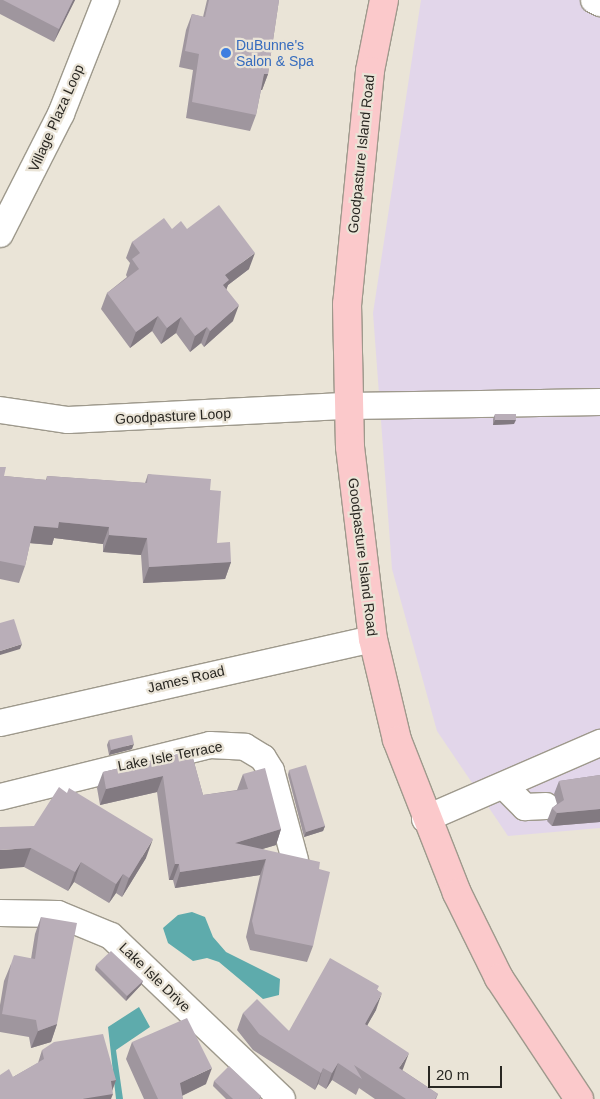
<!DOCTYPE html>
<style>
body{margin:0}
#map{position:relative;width:600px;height:1099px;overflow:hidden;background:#eae4d7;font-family:Arial,sans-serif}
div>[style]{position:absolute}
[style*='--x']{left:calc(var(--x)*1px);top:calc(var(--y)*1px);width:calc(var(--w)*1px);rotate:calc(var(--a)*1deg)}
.commercial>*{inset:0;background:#e2d6ea}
.water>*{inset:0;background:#5eabac}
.roads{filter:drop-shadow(1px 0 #9e998c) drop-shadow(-1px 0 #9e998c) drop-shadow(0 1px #9e998c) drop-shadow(0 -1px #9e998c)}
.minor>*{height:26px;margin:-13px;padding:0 13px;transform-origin:13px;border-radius:13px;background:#fff}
.major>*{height:28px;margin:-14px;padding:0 14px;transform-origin:14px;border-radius:14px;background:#fbc9cb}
.wall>*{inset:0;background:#9f969e}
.shaded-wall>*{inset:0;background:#827a81}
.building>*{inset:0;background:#b9aeb8}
.dots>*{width:14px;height:14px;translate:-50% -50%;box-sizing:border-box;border:2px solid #eae4d7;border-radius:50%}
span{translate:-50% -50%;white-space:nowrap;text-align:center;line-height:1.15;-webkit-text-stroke:4.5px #eae4d7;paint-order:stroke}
.shop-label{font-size:14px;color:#366cbe}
.left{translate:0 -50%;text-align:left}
.street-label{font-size:14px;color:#292722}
.scale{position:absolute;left:428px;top:1066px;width:74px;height:22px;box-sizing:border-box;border:2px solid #292722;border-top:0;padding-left:6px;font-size:15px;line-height:18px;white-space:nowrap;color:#292722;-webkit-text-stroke:4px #eae4d7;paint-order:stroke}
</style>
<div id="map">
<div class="commercial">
<i style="clip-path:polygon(421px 0,600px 0,600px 828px,508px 836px,437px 731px,392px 569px,373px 313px)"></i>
</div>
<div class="water">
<i style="clip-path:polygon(192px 912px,205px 917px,213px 937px,226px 952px,280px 979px,279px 995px,263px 999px,219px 962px,207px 958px,193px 961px,168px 943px,163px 928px,178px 915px)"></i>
<i style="clip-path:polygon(139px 1007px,150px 1027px,116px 1050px,123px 1099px,116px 1099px,108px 1027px)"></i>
</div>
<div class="roads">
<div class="minor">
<i style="--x:594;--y:0;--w:7;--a:27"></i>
<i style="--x:0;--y:234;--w:135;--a:-63.1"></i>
<i style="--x:61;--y:114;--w:123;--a:-68.5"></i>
<i style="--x:0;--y:410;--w:69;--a:8.4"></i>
<i style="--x:68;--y:420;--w:280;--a:-2.9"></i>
<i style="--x:348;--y:406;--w:252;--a:-0.9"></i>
<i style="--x:0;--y:723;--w:382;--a:-12.7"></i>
<i style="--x:504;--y:786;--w:30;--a:45"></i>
<i style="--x:525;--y:807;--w:21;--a:-3"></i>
<i style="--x:0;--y:797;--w:216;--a:-13.9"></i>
<i style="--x:210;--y:745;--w:35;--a:3"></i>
<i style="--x:245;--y:747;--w:21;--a:31"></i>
<i style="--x:263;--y:758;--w:15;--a:58"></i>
<i style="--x:271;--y:771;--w:92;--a:74.9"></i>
<i style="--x:425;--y:819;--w:191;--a:-23.5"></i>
<i style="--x:0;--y:913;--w:58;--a:1"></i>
<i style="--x:58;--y:914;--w:57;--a:22.5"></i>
<i style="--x:111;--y:936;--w:236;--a:43.6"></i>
</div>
<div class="major">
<i style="--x:384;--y:0;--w:72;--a:101.2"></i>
<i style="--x:370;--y:71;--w:234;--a:95.6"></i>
<i style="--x:347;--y:304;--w:143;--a:88.8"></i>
<i style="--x:350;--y:447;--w:193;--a:83.2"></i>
<i style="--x:373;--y:639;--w:104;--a:76.6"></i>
<i style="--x:397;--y:740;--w:164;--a:68.6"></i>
<i style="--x:457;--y:893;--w:95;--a:63.7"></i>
<i style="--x:499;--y:978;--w:145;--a:56.5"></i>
</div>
</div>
<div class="wall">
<i style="clip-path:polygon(0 0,75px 0,54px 42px,0 14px)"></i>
<i style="clip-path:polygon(207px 0,279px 0,268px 74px,262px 90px,261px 90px,256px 115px,250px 131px,186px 118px,193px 70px,179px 67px,186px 30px,192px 14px,203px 17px)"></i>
<i style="clip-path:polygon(172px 229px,187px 229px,249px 269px,228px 285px,226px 289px,233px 321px,204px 347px,201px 343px,190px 352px,176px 333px,161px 344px,152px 331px,130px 348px,101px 309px,107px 293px,127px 277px,126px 275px,130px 263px,126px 258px,132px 242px)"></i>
<i style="clip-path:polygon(495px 414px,514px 424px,493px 425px,493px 419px)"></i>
<i style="clip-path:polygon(0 467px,4px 476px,46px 480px,47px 476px,145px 483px,148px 474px,210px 490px,217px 543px,231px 562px,225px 579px,143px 583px,141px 555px,103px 552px,103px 544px,54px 538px,52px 545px,30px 543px,25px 566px,19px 583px,0 579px)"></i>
<i style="clip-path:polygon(109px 740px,132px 749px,109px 755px,107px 745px)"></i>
<i style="clip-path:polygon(191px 751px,203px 795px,237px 790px,243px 774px,281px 829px,276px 845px,262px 849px,319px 869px,313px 946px,307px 962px,250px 950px,246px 937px,260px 875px,175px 888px,173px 880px,169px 880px,157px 792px,100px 805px,97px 788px,103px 772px)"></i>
<i style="clip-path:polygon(289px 770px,325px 826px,323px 831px,304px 837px,288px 775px)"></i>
<i style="clip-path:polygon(600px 775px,600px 822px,552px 826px,547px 821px,552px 808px,557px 804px,554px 794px,559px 781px)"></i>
<i style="clip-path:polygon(0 827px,146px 858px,122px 897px,116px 893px,109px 903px,74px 882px,68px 891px,24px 867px)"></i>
<i style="clip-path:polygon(41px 917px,57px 1024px,51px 1042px,31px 1048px,29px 1037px,0 1032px,0 1005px,4px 981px,11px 964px,31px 959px,35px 934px)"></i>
<i style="clip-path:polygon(96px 965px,143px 981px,141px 985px,126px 1001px,95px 970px)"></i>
<i style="clip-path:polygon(378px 990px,376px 1010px,367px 1025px,402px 1070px,438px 1094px,436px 1099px,375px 1099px,359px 1088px,356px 1095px,332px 1080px,326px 1089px,318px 1084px,315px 1090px,253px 1050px,237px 1030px,243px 1013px,289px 1031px)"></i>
<i style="clip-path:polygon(132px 1042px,206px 1084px,182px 1096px,183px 1099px,144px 1099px,126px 1059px)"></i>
<i style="clip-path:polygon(42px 1050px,116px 1080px,112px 1090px,13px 1077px,38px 1063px)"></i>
<i style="clip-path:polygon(214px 1081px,261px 1096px,260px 1099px,226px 1099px,213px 1086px)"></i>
</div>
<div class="shaded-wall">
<i style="clip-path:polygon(73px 0,75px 0,54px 42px,59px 29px)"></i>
<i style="clip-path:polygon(264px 74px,268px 74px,262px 90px,258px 90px)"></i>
<i style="clip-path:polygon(255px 253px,249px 269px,228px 285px,224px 296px,218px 301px,225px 275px)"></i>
<i style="clip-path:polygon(239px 305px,233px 321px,204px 347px,210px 331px)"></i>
<i style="clip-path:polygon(158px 316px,152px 331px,130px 348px,136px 332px)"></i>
<i style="clip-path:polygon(181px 317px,176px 333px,161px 344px,167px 328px)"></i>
<i style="clip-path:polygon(207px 327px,201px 343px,190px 352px,195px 336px)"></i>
<i style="clip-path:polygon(495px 420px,516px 420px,514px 424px,493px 425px)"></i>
<i style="clip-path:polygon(59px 522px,109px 527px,103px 544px,54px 538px,52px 545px,28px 543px,34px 526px)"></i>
<i style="clip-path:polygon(109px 535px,147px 538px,141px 555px,103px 552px)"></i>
<i style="clip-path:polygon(231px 562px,225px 579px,143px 583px,149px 567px)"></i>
<i style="clip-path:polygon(22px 644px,20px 649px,0 655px,0 651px)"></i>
<i style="clip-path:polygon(134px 744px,132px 749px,109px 755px,111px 750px)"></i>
<i style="clip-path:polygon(163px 776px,157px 792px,100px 805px,106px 789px)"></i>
<i style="clip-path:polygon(600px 809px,600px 822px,552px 826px,557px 813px)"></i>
<i style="clip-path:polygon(325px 826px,323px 831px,304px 837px,306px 832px)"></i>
<i style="clip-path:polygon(281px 829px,276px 845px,229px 859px,235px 843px)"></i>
<i style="clip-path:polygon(153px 839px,146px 858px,122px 897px,129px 878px)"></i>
<i style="clip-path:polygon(31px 848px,24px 867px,0 869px,0 850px)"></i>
<i style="clip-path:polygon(266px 859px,260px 875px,175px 888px,180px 872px)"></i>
<i style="clip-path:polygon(81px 862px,74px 882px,68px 891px,75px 872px)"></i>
<i style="clip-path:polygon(175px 864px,179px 864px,173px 880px,169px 880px)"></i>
<i style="clip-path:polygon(123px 874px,116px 893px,109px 903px,116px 884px)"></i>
<i style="clip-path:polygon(143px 981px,141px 985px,126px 1001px,127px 996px)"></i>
<i style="clip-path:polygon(382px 993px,376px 1010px,359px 1040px,365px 1024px)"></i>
<i style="clip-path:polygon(57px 1024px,51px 1042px,31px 1048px,38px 1031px)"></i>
<i style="clip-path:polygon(409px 1053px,403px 1069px,393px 1084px,399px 1068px)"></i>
<i style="clip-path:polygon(338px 1063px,332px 1080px,326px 1089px,332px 1073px)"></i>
<i style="clip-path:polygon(212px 1068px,206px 1084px,175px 1099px,180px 1083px)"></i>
<i style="clip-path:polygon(323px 1068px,318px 1084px,315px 1090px,321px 1073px)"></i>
<i style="clip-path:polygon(116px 1080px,111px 1094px,113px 1094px,111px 1099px,82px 1099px,111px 1081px)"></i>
</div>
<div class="building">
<i style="clip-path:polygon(3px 0,73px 0,59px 29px)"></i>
<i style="clip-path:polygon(209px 0,279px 0,268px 74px,264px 74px,256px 115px,192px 102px,199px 54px,185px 51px,192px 14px,205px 17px)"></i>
<i style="clip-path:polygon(219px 205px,255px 253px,225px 275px,229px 280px,223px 285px,239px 305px,210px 331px,207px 327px,195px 336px,181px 317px,167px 328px,158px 316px,136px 332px,107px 293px,139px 269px,132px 259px,140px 253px,132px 242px,164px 218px,172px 229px,181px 221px,187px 229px)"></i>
<i style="clip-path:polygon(495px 414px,516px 414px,516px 420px,495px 420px)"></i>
<i style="clip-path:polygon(0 467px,6px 467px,4px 476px,47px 480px,47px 476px,147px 483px,148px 474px,211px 479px,210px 490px,221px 491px,217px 543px,230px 542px,231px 562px,149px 567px,147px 538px,109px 535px,109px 527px,59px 522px,58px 528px,34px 526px,25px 566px,0 561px)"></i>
<i style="clip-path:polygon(14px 619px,22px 644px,0 651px,0 623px)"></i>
<i style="clip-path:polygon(132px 735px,134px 744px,111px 750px,109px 740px)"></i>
<i style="clip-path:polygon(191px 751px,203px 795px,248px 789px,243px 774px,265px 768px,281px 829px,235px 843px,320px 862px,319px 869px,330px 872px,313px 946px,255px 934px,252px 921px,266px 859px,180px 872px,179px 864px,175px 864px,163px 776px,106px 789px,103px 772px)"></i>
<i style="clip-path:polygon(306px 765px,325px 826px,306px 832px,289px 770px)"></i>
<i style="clip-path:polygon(600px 775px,600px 809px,557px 813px,552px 808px,564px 800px,559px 781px)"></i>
<i style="clip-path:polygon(59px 787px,67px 793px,69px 788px,153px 839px,129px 878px,123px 874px,116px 884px,81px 862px,75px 872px,31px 848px,0 850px,0 827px,34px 826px)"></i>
<i style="clip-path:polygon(41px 917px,77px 923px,57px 1024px,38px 1031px,36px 1020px,2px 1014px,11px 964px,14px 955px,35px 959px)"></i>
<i style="clip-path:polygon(111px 951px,143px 981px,127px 996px,96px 965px)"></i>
<i style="clip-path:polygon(330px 958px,379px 986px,377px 990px,382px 993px,365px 1024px,409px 1053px,399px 1068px,438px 1094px,435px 1099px,406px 1099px,354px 1065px,362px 1079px,338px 1063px,332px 1073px,323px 1068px,321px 1073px,259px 1034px,243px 1013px,257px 999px,289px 1031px)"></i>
<i style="clip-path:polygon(187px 1018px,212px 1068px,180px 1083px,183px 1099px,158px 1099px,132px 1042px)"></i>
<i style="clip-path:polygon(103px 1034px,116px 1080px,111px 1081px,113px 1094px,82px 1099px,0 1099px,0 1075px,9px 1069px,13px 1077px,44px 1059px,42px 1050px,54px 1042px)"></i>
<i style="clip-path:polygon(229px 1066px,261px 1096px,259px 1099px,233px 1099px,214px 1081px)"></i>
</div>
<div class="dots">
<i style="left:226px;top:53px;background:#3f7fe0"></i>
</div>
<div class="shop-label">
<span class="left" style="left:236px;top:53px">DuBunne's<br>Salon &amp; Spa</span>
</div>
<div class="street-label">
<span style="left:56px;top:118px;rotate:-66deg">Village Plaza Loop</span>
<span style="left:361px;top:154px;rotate:-84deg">Goodpasture Island Road</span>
<span style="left:173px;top:416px;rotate:-3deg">Goodpasture Loop</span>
<span style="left:363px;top:557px;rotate:83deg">Goodpasture Island Road</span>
<span style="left:186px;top:679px;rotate:-13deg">James Road</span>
<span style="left:170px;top:756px;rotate:-11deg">Lake Isle Terrace</span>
<span style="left:155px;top:977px;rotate:44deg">Lake Isle Drive</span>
</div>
<div class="scale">20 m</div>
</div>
